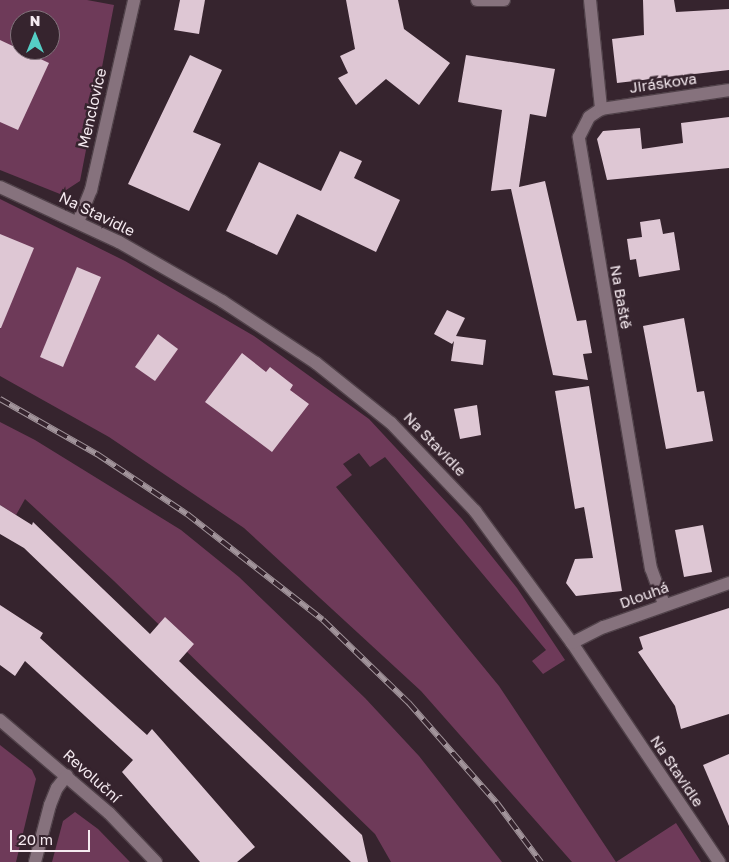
<!DOCTYPE html>
<meta charset="utf-8">
<style>
body{margin:0}
#map{position:relative;width:729px;height:862px;overflow:hidden;background:#36242e;font-family:"Golos Text",sans-serif}
div>[style]{position:absolute}
[style*='--x']{left:calc(var(--x)*1px);top:calc(var(--y)*1px);width:calc(var(--w)*1px);rotate:calc(var(--a)*1deg)}
.green>*{inset:0;background:#6e3a59}
.building>*{inset:0;background:#dec7d4}
.roads{filter:drop-shadow(1px 0 #51424a) drop-shadow(-1px 0 #51424a) drop-shadow(0 1px #51424a) drop-shadow(0 -1px #51424a)}
.street>*{height:12px;margin:-6px;padding:0 6px;transform-origin:6px;border-radius:6px;background:#86727d}
.rail>*{height:5.5px;margin-top:-2.75px;transform-origin:0;background:repeating-linear-gradient(90deg,#36242e 0 11px,#a2949b 0 22px);box-sizing:border-box;border-block:1px solid #a2949b}
span{translate:-50% -50%;white-space:nowrap;text-align:center;line-height:1.15;-webkit-text-stroke:5px #36242e;paint-order:stroke}
.street-label{font-size:15px;color:#f5eaf0}
.north{position:absolute;left:10px;top:10px;width:50px;height:50px;box-sizing:border-box;background:#36242e;border:1px solid #82737c;border-radius:50%;rotate:0deg;font-size:14px;font-weight:700;line-height:20px;text-align:center;color:#f5eaf0}
.north::after{content:'';display:block;margin:auto;width:18px;height:22px;background:#55cec5;clip-path:polygon(50% 0,100% 100%,50% 72%,0 100%)}
.scale{position:absolute;left:10px;top:830px;width:80px;height:22px;box-sizing:border-box;border:2px solid #f5eaf0;border-top:0;padding-left:6px;font-size:15px;line-height:18px;white-space:nowrap;color:#f5eaf0;-webkit-text-stroke:4px #36242e;paint-order:stroke}
</style>
<div id="map">
<div class="green">
<i style="clip-path:polygon(evenodd,0 0,87px 0,114px 5px,80px 181px,60px 194px,0 170px,0 0,20px 20px,50px 20px,50px 50px,20px 50px,20px 20px)"></i>
<i style="clip-path:polygon(0 199px,125px 261px,254px 336px,369px 419px,462px 519px,517px 588px,565px 660px,543px 674px,532px 661px,546px 650px,385px 457px,370px 467px,359px 453px,343px 464px,352px 475px,336px 487px,499px 686px,616px 862px,676px 823px,701px 862px,572px 862px,421px 691px,244px 528px,109px 437px,0 376px)"></i>
<i style="clip-path:polygon(0 422px,35px 440px,181px 530px,239px 577px,365px 698px,419px 756px,502px 862px,391px 862px,375px 834px,114px 581px,25px 499px,16px 515px,0 505px)"></i>
<i style="clip-path:polygon(0 745px,32px 770px,36px 779px,16px 862px,0 862px)"></i>
<i style="clip-path:polygon(75px 812px,98px 829px,130px 862px,52px 862px,63px 821px)"></i>
</div>
<div class="building">
<i style="clip-path:polygon(180px 0,205px 0,199px 34px,174px 30px)"></i>
<i style="clip-path:polygon(346px 0,398px 0,404px 29px,450px 63px,419px 105px,386px 79px,356px 105px,338px 78px,348px 73px,340px 56px,355px 49px)"></i>
<i style="clip-path:polygon(643px 0,674px 0,676px 12px,729px 9px,729px 70px,617px 83px,612px 39px,644px 35px)"></i>
<i style="clip-path:polygon(0 40px,49px 63px,18px 130px,0 122px)"></i>
<i style="clip-path:polygon(190px 55px,222px 70px,193px 132px,221px 144px,189px 211px,128px 184px)"></i>
<i style="clip-path:polygon(466px 55px,555px 69px,546px 117px,530px 114px,519px 187px,545px 181px,577px 321px,586px 320px,592px 353px,583px 354px,588px 380px,553px 375px,511px 189px,491px 191px,502px 110px,458px 102px)"></i>
<i style="clip-path:polygon(729px 117px,729px 168px,607px 180px,597px 139px,603px 131px,640px 128px,642px 149px,683px 143px,681px 123px)"></i>
<i style="clip-path:polygon(340px 151px,362px 161px,354px 178px,400px 200px,376px 252px,297px 214px,277px 255px,226px 231px,259px 162px,321px 191px)"></i>
<i style="clip-path:polygon(660px 219px,663px 234px,674px 232px,680px 270px,639px 277px,636px 259px,630px 260px,627px 239px,642px 237px,640px 222px)"></i>
<i style="clip-path:polygon(0 234px,34px 248px,1px 328px,0 328px)"></i>
<i style="clip-path:polygon(77px 267px,101px 277px,63px 367px,40px 357px)"></i>
<i style="clip-path:polygon(447px 310px,465px 318px,456px 336px,486px 340px,483px 365px,451px 361px,454px 341px,452px 344px,434px 334px)"></i>
<i style="clip-path:polygon(684px 318px,697px 392px,704px 391px,713px 441px,666px 449px,643px 326px)"></i>
<i style="clip-path:polygon(158px 334px,178px 349px,155px 381px,135px 367px)"></i>
<i style="clip-path:polygon(242px 353px,266px 372px,270px 367px,293px 385px,290px 390px,309px 404px,272px 452px,205px 402px)"></i>
<i style="clip-path:polygon(589px 386px,622px 591px,576px 596px,566px 583px,575px 559px,593px 558px,584px 507px,575px 509px,555px 391px)"></i>
<i style="clip-path:polygon(477px 405px,481px 435px,460px 439px,454px 409px)"></i>
<i style="clip-path:polygon(0 505px,32px 525px,33px 522px,150px 634px,165px 617px,194px 644px,179px 661px,362px 835px,368px 862px,351px 862px,24px 548px,0 534px)"></i>
<i style="clip-path:polygon(703px 525px,712px 572px,684px 577px,675px 530px)"></i>
<i style="clip-path:polygon(0 605px,43px 633px,40px 638px,147px 735px,152px 729px,255px 847px,237px 862px,200px 862px,122px 772px,133px 760px,25px 661px,15px 676px,0 665px)"></i>
<i style="clip-path:polygon(729px 608px,729px 714px,681px 729px,675px 706px,638px 652px,643px 649px,639px 637px)"></i>
<i style="clip-path:polygon(729px 754px,729px 826px,703px 765px)"></i>
</div>
<div class="roads">
<div class="street">
<i style="--x:477;--y:0;--w:27;--a:0"></i>
<i style="--x:590;--y:0;--w:110;--a:84.2"></i>
<i style="--x:0;--y:187;--w:131;--a:24.8"></i>
<i style="--x:119;--y:242;--w:119;--a:29.8"></i>
<i style="--x:222;--y:301;--w:113;--a:33.4"></i>
<i style="--x:316;--y:363;--w:96;--a:38.7"></i>
<i style="--x:391;--y:423;--w:122;--a:46.3"></i>
<i style="--x:475;--y:511;--w:164;--a:53.7"></i>
<i style="--x:572;--y:643;--w:264;--a:56.1"></i>
<i style="--x:78;--y:222;--w:35;--a:-68"></i>
<i style="--x:91;--y:190;--w:195;--a:-77.2"></i>
<i style="--x:664;--y:604;--w:37;--a:-110"></i>
<i style="--x:651;--y:569;--w:438;--a:-99.5"></i>
<i style="--x:579;--y:137;--w:22;--a:-63"></i>
<i style="--x:589;--y:117;--w:14;--a:-34"></i>
<i style="--x:601;--y:109;--w:129;--a:-8.4"></i>
<i style="--x:572;--y:643;--w:36;--a:-27"></i>
<i style="--x:604;--y:627;--w:133;--a:-19.4"></i>
<i style="--x:0;--y:720;--w:143;--a:40.5"></i>
<i style="--x:109;--y:813;--w:68;--a:46.2"></i>
<i style="--x:35;--y:862;--w:59;--a:-75.3"></i>
<i style="--x:50;--y:805;--w:18;--a:-68"></i>
<i style="--x:57;--y:788;--w:16;--a:-52"></i>
</div>
</div>
<div class="rail">
<i style="--x:0;--y:399;--w:112;--a:29.6"></i>
<i style="--x:97;--y:454;--w:108;--a:33.7"></i>
<i style="--x:187;--y:514;--w:172;--a:37.9"></i>
<i style="--x:323;--y:620;--w:120;--a:44"></i>
<i style="--x:409;--y:703;--w:133;--a:48.7"></i>
<i style="--x:497;--y:803;--w:74;--a:53.3"></i>
</div>
<div class="street-label">
<span style="left:663px;top:83px;rotate:-8deg">Jiráskova</span>
<span style="left:92px;top:108px;rotate:-77deg">Menclovice</span>
<span style="left:97px;top:214px;rotate:26deg">Na Stavidle</span>
<span style="left:621px;top:297px;rotate:80deg">Na Baště</span>
<span style="left:435px;top:444px;rotate:46deg">Na Stavidle</span>
<span style="left:644px;top:595px;rotate:-20deg">Dlouhá</span>
<span style="left:677px;top:771px;rotate:56deg">Na Stavidle</span>
<span style="left:92px;top:776px;rotate:42deg">Revoluční</span>
</div>
<div class="north">N</div>
<div class="scale">20 m</div>
</div>
